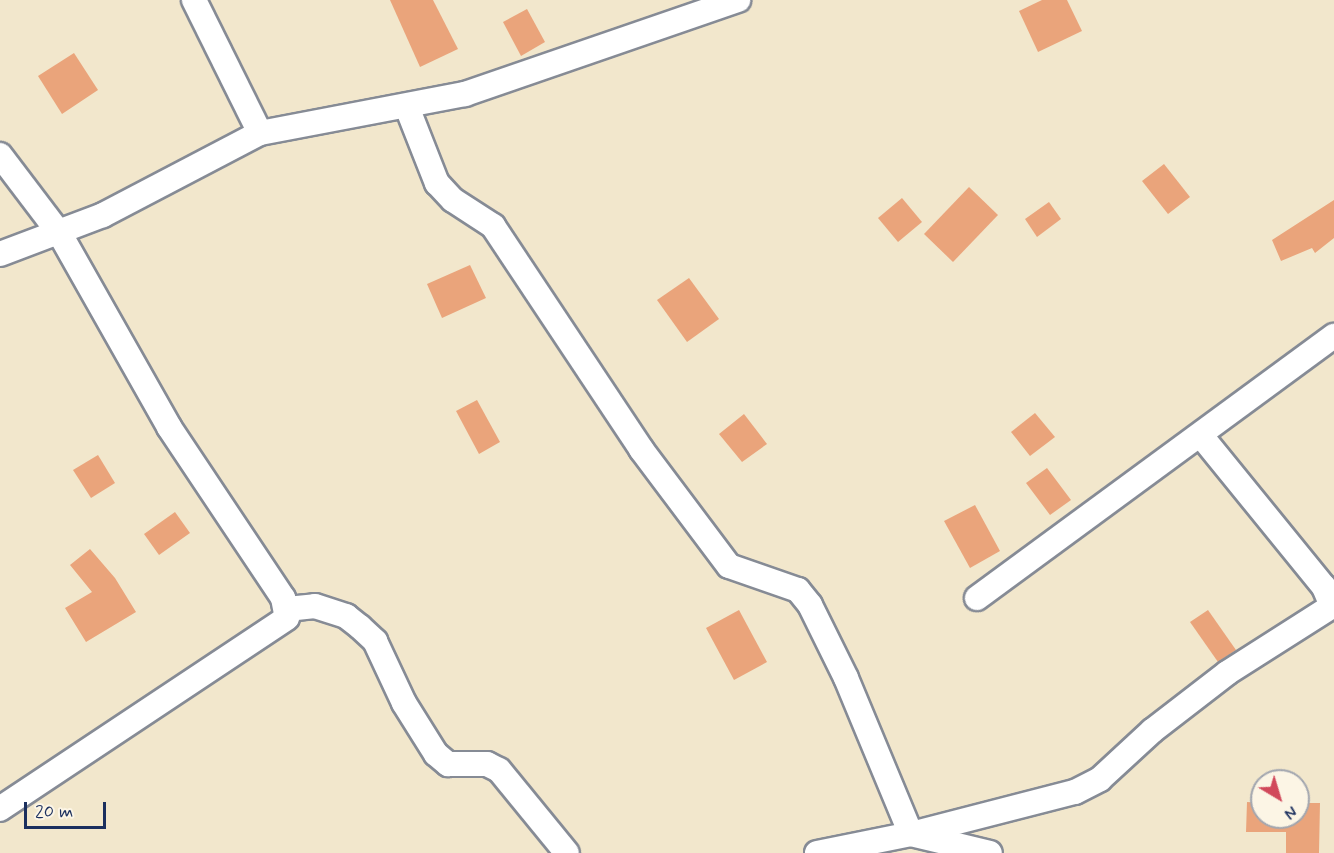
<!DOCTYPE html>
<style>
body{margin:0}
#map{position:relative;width:1334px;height:853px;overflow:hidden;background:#f2e7cc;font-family:Mynerve,sans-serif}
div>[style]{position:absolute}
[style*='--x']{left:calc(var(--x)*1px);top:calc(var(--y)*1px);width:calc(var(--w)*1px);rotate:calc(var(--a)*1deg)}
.building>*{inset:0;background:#eaa47b}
.roads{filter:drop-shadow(2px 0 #868b95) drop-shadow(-2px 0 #868b95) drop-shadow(0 2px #868b95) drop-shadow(0 -2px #868b95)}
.minor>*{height:24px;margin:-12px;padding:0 12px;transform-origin:12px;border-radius:12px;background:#fff}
span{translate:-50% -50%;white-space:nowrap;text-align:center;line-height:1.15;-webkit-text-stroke:4.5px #fcf5e5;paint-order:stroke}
.north{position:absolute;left:1250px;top:769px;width:60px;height:60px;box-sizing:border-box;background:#fcf5e5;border:2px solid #a2a6af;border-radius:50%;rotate:142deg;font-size:16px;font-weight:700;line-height:24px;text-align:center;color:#1b2f5e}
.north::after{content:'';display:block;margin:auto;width:21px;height:27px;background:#d1495b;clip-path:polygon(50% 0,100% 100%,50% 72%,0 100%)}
.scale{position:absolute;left:24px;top:802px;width:82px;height:27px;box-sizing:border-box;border:3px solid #1b2f5e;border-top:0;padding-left:8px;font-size:18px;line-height:21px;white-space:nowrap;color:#1b2f5e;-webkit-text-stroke:4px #fcf5e5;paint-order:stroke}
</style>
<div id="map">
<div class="building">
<i style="clip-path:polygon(390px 0,433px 0,458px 49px,420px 67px)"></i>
<i style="clip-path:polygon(1042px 0,1067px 0,1082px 31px,1038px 52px,1019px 11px)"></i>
<i style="clip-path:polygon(527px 9px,545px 42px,521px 56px,503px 22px)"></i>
<i style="clip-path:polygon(74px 53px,98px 90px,62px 114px,38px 76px)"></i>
<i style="clip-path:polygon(1164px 164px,1190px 197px,1168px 214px,1142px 181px)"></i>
<i style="clip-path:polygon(969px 187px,998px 215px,953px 262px,924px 234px)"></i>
<i style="clip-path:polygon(902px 198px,922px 222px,898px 242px,878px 218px)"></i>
<i style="clip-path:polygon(1334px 200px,1334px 238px,1315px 253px,1312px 248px,1281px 261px,1272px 240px)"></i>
<i style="clip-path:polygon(1049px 202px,1061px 219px,1037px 237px,1025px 219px)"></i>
<i style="clip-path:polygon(470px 265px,486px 298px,442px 318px,427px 284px)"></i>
<i style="clip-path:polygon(689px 278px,719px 319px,687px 342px,657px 300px)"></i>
<i style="clip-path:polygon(477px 400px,500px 442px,479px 454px,456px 411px)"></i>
<i style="clip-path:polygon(1035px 413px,1055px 437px,1030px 456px,1011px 432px)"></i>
<i style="clip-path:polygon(744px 414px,767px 444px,742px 462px,719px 434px)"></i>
<i style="clip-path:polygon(98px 455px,115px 483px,91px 498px,73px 470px)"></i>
<i style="clip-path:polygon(1047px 468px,1071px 500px,1050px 515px,1026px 483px)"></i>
<i style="clip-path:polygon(975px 505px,1000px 551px,970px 568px,944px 521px)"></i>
<i style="clip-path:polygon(175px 512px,190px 533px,159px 555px,144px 534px)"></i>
<i style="clip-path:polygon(90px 549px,115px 578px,136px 612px,86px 642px,65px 608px,92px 592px,70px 565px)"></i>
<i style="clip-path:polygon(739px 610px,767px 662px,734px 680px,706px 628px)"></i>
<i style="clip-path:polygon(1208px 610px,1236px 650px,1218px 662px,1190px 622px)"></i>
<i style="clip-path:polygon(1247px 802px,1262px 803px,1262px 817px,1298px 817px,1298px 803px,1320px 803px,1319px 853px,1286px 853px,1286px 832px,1246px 832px)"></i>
</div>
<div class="roads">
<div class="minor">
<i style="--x:194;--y:0;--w:148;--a:63.6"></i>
<i style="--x:260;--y:133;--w:209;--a:-10.8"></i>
<i style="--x:465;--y:94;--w:289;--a:-19"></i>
<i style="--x:407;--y:107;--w:82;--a:68.5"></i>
<i style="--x:437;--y:183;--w:23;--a:47"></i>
<i style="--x:453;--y:200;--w:48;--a:33"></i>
<i style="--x:493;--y:226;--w:268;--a:56.4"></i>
<i style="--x:641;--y:449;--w:146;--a:53.1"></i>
<i style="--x:729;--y:566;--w:73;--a:19.2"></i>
<i style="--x:798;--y:590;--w:19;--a:51"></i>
<i style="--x:810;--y:605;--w:81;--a:63.7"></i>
<i style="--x:846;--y:678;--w:169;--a:67.4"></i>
<i style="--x:911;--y:834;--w:81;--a:13.5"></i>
<i style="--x:0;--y:155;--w:99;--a:52.8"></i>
<i style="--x:60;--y:234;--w:222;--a:60.5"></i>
<i style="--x:169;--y:427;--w:206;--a:56.3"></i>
<i style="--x:283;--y:598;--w:20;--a:79"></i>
<i style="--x:287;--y:618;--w:345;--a:146.4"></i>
<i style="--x:0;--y:254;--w:110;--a:-20.7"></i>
<i style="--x:103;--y:215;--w:177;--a:-27.6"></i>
<i style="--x:977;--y:598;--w:443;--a:-36.3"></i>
<i style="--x:287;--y:609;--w:28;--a:-6"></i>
<i style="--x:315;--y:606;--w:33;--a:18"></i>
<i style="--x:346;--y:616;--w:18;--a:38"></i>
<i style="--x:360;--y:627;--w:21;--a:43"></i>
<i style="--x:375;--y:641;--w:68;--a:64.9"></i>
<i style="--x:404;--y:703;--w:60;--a:57.9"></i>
<i style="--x:436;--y:754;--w:16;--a:40"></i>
<i style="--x:448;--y:764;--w:39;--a:0"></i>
<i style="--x:487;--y:764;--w:13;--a:27"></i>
<i style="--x:499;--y:770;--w:107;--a:50.7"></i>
<i style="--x:817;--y:853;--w:96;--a:-11.4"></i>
<i style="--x:911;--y:834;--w:169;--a:-14.4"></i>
<i style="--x:1075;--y:792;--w:28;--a:-27"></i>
<i style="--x:1100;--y:779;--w:71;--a:-42.7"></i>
<i style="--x:1152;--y:731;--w:95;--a:-37.7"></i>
<i style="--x:1227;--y:673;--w:125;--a:-32.5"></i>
<i style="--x:1332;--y:606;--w:21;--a:-113"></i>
<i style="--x:1324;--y:587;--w:193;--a:-129.1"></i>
</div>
</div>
<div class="north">N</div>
<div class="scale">20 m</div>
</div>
